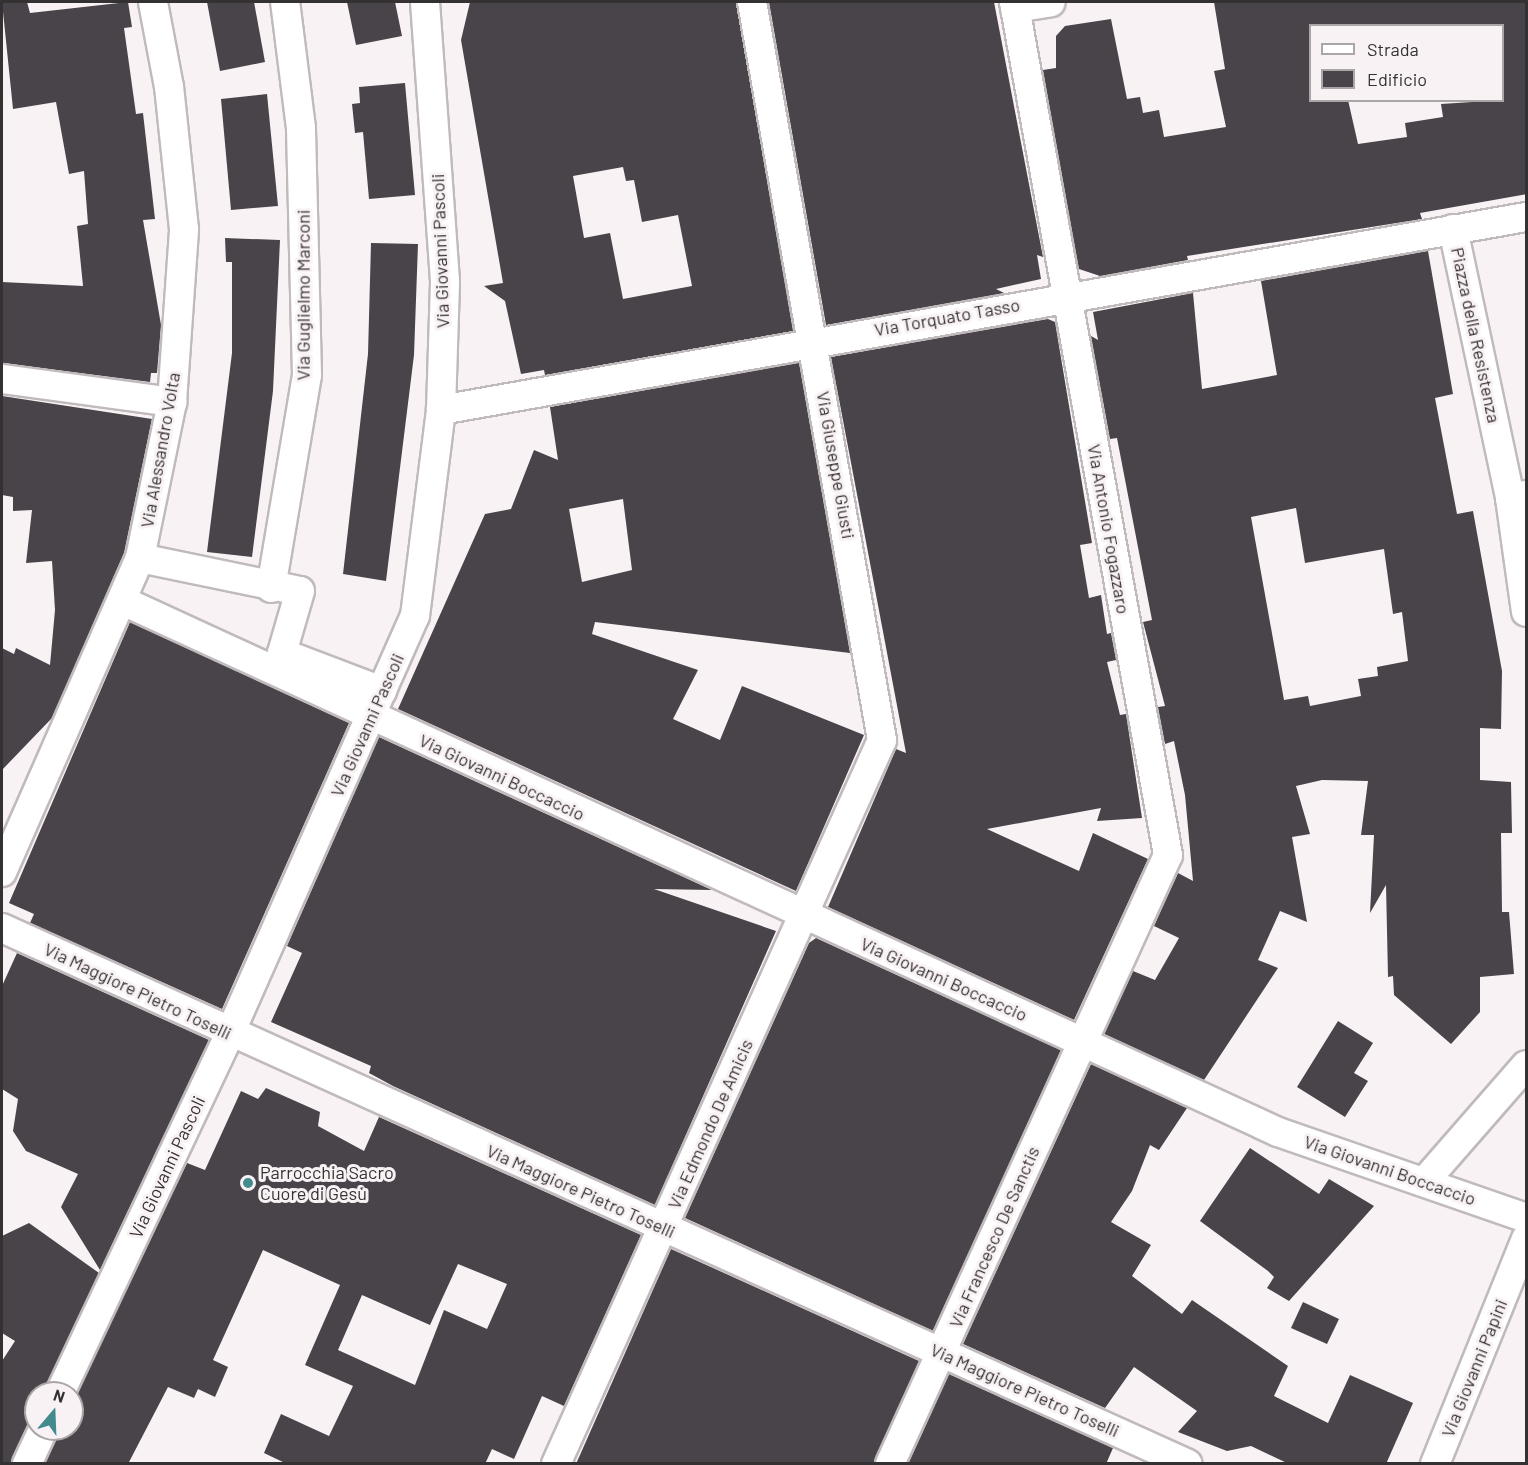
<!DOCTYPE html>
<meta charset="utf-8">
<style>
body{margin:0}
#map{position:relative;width:1528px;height:1465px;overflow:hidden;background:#f9f2f5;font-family:Barlow,sans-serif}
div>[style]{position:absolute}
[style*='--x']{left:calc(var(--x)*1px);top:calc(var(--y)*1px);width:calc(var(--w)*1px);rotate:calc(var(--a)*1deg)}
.building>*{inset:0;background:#484449}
.roads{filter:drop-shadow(2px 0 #c1babd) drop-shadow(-2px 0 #c1babd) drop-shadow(0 2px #c1babd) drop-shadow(0 -2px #c1babd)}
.street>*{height:28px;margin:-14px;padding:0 14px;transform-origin:14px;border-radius:14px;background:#fff}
.dots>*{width:16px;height:16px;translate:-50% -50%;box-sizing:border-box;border:3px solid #f9f2f5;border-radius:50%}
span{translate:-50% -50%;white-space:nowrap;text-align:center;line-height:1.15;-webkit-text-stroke:6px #f9f2f5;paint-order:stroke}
.street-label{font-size:18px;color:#343133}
.poi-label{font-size:18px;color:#343133}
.left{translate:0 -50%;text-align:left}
.frame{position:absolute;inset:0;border:3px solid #343133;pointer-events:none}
.legend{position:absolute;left:1309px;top:24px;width:195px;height:78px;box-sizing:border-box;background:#f9f2f5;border:2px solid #aaa5a7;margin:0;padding:8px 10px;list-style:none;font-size:18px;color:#343133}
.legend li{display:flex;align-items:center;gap:12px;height:30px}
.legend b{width:30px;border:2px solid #aaa5a7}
.north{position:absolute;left:24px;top:1381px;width:60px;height:60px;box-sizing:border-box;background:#f9f2f5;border:2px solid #aaa5a7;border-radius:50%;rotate:19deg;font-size:16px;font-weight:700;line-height:24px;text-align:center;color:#343133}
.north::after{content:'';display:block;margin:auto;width:21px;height:27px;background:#438b8c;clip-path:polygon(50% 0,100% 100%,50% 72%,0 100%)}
</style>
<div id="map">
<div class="building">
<i style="clip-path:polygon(2px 2px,27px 2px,30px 13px,128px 2px,132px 27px,124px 28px,136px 114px,143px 113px,155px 219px,143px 220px,161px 325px,157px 373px,151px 373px,150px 382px,2px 363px,2px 282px,83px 286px,77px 226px,88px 224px,84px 171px,69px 174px,56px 102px,13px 109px)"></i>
<i style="clip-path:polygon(207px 2px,254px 2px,265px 62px,220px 71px)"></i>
<i style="clip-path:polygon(347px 2px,395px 2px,402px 36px,356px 45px)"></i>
<i style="clip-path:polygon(evenodd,470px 2px,736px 2px,793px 331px,545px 375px,544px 370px,521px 374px,505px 301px,484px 286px,503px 283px,461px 40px,470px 2px,623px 167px,626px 181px,634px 180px,642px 222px,678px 215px,692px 286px,623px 299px,610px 233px,584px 238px,573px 176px,623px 167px)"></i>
<i style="clip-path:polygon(769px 2px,994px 2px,1043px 257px,1037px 255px,1041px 279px,996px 289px,1004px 293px,826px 325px)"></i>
<i style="clip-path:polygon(evenodd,1214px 2px,1527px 2px,1527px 194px,1420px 213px,1422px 219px,1187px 256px,1188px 260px,1100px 276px,1079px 269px,1043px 70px,1056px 68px,1056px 36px,1065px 26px,1111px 19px,1127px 99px,1140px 97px,1143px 113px,1159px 110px,1164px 137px,1226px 127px,1214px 71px,1225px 69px,1214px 2px,1311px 26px,1503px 26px,1503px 100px,1441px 104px,1443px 117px,1405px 123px,1407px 137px,1358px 144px,1348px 100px,1311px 100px,1311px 26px)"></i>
<i style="clip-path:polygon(405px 83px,415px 195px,369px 199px,363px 132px,355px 133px,352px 104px,360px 103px,359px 87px)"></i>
<i style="clip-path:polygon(267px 94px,278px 206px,231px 210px,221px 99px)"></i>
<i style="clip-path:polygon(225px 238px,280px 240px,273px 391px,252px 557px,207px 552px,232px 353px,232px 262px,226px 262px)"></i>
<i style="clip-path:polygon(371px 243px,418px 244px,414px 355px,386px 581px,343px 574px,368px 354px)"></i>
<i style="clip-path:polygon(evenodd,1428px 251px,1453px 394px,1435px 398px,1457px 514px,1473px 511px,1502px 671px,1501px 729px,1480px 728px,1480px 780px,1511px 782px,1512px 833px,1501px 833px,1502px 912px,1509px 912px,1514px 974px,1480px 977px,1480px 1012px,1451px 1044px,1394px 995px,1393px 976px,1388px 977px,1386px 885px,1370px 913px,1374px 835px,1361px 835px,1368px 781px,1322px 780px,1296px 786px,1310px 834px,1292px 837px,1307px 922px,1280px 911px,1258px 960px,1278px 968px,1204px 1080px,1104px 1034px,1133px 971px,1155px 980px,1179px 938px,1154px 926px,1178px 873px,1193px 881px,1185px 795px,1174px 741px,1165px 744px,1158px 707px,1165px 706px,1143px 622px,1152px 620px,1117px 438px,1110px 439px,1091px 336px,1098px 340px,1093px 312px,1193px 293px,1202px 389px,1277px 375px,1261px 281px,1428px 251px,1296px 508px,1305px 563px,1384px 549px,1393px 614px,1402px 612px,1408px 661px,1377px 667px,1378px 676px,1358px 679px,1361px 696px,1310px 706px,1308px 696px,1284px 700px,1251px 517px,1296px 508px)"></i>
<i style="clip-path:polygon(1048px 319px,1055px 322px,1092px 543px,1080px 545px,1089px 598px,1101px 595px,1107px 634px,1111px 633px,1116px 660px,1107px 662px,1120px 715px,1126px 714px,1142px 818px,1097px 821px,1101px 808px,987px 829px,1079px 871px,1093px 833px,1148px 859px,1074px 1020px,828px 907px,896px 749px,906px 753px,831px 357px)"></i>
<i style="clip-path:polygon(evenodd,799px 363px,850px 653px,595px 622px,592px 634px,698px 670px,673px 719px,720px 740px,742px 686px,864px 735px,796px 891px,398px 709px,485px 514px,511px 509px,534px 450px,558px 460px,550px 407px,799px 363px,623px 499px,632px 570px,582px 582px,569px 509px,623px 499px)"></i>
<i style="clip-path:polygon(2px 396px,152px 419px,124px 553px,52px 718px,2px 770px,2px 648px,14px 654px,16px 648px,50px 665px,55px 610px,52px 561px,26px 563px,32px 510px,13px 511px,13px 497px,2px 495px)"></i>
<i style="clip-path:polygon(130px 622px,349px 723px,222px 1009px,30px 923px,34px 914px,9px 903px)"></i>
<i style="clip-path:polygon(379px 737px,712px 890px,654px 889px,776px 931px,655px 1205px,393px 1086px,369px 1073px,371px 1066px,271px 1022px,302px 953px,287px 946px)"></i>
<i style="clip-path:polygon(816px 938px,1061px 1050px,933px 1331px,685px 1218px,809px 943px)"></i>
<i style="clip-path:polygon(17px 953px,209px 1040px,100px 1270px,61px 1207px,78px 1174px,26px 1151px,13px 1131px,18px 1099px,2px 1089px,2px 986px)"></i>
<i style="clip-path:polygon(1338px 1021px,1373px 1043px,1354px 1073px,1368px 1081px,1345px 1117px,1297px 1087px)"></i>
<i style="clip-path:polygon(1091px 1064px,1187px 1108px,1159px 1150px,1150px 1145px,1132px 1191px,1111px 1222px,1151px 1245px,1132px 1276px,1182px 1314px,1192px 1300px,1288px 1366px,1274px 1396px,1328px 1423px,1350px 1375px,1413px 1403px,1386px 1464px,1289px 1464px,1251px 1446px,1227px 1451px,1178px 1432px,1197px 1411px,1134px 1367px,1105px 1408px,963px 1344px)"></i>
<i style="clip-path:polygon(evenodd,266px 1088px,320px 1112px,318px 1126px,364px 1151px,379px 1117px,641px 1235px,564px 1406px,542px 1396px,514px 1459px,492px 1449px,485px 1464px,287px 1464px,264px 1453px,281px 1414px,329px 1436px,353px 1386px,305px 1365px,340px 1285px,263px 1250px,213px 1360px,228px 1367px,215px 1397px,198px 1389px,194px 1398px,168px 1387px,128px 1464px,45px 1464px,59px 1429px,72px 1429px,72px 1404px,187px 1163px,205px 1170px,241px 1091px,258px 1099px,266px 1088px,458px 1264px,507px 1284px,487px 1329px,444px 1310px,415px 1385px,338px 1350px,362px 1295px,430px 1325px,458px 1264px)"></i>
<i style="clip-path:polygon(1250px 1148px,1319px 1194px,1329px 1179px,1374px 1206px,1289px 1301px,1267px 1288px,1274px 1277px,1268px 1271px,1200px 1221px)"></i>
<i style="clip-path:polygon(29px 1223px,99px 1273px,44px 1393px,36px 1393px,36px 1415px,11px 1464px,2px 1464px,2px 1361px,15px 1341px,2px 1333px,2px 1236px)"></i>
<i style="clip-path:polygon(671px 1249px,919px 1361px,874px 1464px,576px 1464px)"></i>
<i style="clip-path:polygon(1303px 1302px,1339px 1319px,1327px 1344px,1291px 1328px)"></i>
<i style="clip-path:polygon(949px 1374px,1113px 1448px,1106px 1464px,908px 1464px)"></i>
</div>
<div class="roads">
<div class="street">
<i style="--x:1015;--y:8;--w:36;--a:-9"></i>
<i style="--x:1453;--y:229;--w:275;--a:78"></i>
<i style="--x:1510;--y:498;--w:16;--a:-11"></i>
<i style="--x:2;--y:379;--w:172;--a:7.7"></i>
<i style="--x:441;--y:410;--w:1102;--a:-10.09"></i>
<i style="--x:1510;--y:498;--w:115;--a:82"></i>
<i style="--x:140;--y:558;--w:163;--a:11.7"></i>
<i style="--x:300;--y:591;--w:65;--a:106.2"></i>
<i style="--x:282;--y:653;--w:107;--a:20.8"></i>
<i style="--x:271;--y:588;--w:216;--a:-80.4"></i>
<i style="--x:307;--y:375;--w:247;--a:-91.4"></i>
<i style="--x:301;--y:128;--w:127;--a:-97.2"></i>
<i style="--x:123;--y:601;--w:1271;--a:24.69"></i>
<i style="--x:1278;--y:1132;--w:262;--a:19.1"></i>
<i style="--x:2;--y:872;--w:343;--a:-66.3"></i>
<i style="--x:140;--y:558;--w:159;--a:-78.4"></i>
<i style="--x:172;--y:402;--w:173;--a:-86"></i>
<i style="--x:184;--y:229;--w:143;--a:-96"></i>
<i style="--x:169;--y:87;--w:86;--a:-100.7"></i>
<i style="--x:2;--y:928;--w:1301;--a:24.32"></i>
<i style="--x:1424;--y:1182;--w:155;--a:-48.9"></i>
<i style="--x:60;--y:1393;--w:398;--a:-64.7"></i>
<i style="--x:230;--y:1033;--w:456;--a:-66.1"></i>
<i style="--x:415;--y:616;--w:208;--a:-82.8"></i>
<i style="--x:441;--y:410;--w:129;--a:-88.2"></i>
<i style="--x:445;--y:281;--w:280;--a:-94.1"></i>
<i style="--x:27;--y:1464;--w:38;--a:-65"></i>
<i style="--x:556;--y:1464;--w:794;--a:-65.76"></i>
<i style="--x:882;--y:740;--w:749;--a:-99.99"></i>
<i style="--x:890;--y:1464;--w:669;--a:-65.46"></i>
<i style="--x:1168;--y:855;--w:867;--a:-100.23"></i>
<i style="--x:1435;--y:1464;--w:243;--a:-68"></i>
</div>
</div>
<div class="dots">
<i style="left:248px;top:1183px;background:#438b8c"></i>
</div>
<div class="street-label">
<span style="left:440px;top:251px;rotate:-92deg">Via Giovanni Pascoli</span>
<span style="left:303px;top:295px;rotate:-90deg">Via Guglielmo Marconi</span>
<span style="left:947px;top:317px;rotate:-10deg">Via Torquato Tasso</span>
<span style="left:1476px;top:335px;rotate:78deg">Piazza della Resistenza</span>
<span style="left:160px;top:450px;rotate:-80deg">Via Alessandro Volta</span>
<span style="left:836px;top:465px;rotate:80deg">Via Giuseppe Giusti</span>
<span style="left:1109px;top:529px;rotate:80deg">Via Antonio Fogazzaro</span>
<span style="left:367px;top:725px;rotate:-66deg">Via Giovanni Pascoli</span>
<span style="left:502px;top:777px;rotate:25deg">Via Giovanni Boccaccio</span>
<span style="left:944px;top:979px;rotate:24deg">Via Giovanni Boccaccio</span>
<span style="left:138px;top:991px;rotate:25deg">Via Maggiore Pietro Toselli</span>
<span style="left:710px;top:1124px;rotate:-66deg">Via Edmondo De Amicis</span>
<span style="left:167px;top:1167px;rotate:-65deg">Via Giovanni Pascoli</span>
<span style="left:1390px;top:1170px;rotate:19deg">Via Giovanni Boccaccio</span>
<span style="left:581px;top:1191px;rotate:24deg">Via Maggiore Pietro Toselli</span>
<span style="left:994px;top:1237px;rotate:-66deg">Via Francesco De Sanctis</span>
<span style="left:1474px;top:1368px;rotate:-68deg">Via Giovanni Papini</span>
<span style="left:1025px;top:1390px;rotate:24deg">Via Maggiore Pietro Toselli</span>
</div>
<div class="poi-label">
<span class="left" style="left:260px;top:1183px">Parrocchia Sacro<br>Cuore di Gesù</span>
</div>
<div class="frame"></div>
<ul class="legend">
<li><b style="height:8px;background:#fff"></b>Strada</li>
<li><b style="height:16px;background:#484449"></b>Edificio</li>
</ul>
<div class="north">N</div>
</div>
